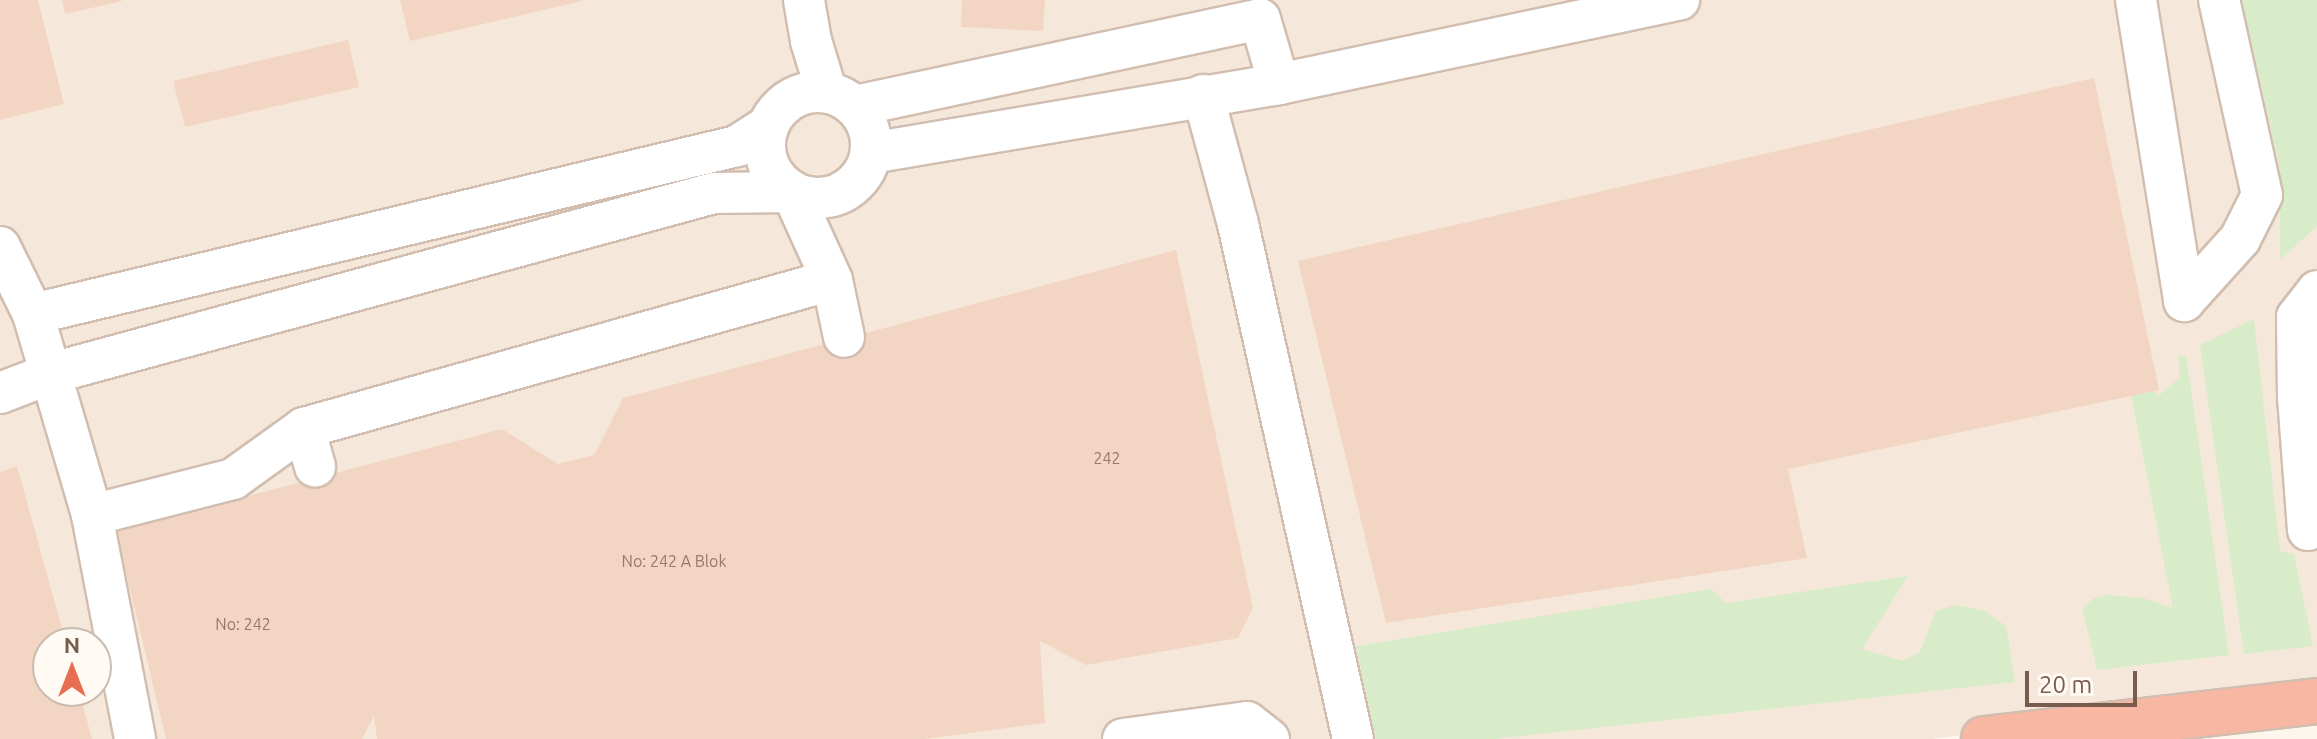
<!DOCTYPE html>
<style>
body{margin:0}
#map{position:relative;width:2317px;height:739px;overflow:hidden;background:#fdf6ec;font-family:Ubuntu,sans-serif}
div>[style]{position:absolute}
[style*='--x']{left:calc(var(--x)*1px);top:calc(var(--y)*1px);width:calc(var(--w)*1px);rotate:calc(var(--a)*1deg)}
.residential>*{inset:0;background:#f5e8da}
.green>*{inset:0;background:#d8ecc9}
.building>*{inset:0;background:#f3d5c3}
.roads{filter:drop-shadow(2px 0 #d1beb0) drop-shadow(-2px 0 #d1beb0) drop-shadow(0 2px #d1beb0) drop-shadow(0 -2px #d1beb0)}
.minor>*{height:40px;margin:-20px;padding:0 20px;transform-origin:20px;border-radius:20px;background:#fff}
.minor>.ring{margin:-20px;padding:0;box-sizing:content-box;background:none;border:40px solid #fff;border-radius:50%}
.highway>*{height:44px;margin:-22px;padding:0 22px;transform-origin:22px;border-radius:22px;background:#f7b7a3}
span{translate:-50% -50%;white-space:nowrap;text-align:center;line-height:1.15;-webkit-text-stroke:6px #fffaf3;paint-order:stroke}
.number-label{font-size:16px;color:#987a6a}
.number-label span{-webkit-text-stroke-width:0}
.north{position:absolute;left:32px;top:627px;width:80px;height:80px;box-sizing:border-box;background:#fffaf3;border:2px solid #cabbb1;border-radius:50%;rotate:0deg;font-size:22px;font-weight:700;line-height:32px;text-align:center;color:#7a5c4d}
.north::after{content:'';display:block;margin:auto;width:28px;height:36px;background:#e76f51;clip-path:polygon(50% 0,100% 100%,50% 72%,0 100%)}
.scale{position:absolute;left:2025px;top:671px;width:112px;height:36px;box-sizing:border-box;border:4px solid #7a5c4d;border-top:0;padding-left:10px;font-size:24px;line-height:28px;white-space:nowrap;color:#7a5c4d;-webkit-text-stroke:6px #fffaf3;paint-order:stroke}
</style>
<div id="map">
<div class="residential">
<i style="clip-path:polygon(evenodd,0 0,2317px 0,2317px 684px,1933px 739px,0 739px,0 0,48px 643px,96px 643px,96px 691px,48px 691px,48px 643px)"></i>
</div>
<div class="green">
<i style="clip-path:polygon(2242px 0,2317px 0,2317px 226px,2280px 260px,2280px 169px)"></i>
<i style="clip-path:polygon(2254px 319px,2280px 551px,2294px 554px,2313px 646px,2244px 654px,2200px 345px)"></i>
<i style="clip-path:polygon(2186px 355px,2229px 655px,2097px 670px,2082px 608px,2094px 598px,2107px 595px,2143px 598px,2173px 608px,2131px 395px,2151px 389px,2158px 396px,2180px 378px,2178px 357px)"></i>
<i style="clip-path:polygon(1908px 576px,1862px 649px,1903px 661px,1920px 652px,1936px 611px,1955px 605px,1967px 607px,1985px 611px,2006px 626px,2015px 682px,1494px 739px,1376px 739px,1356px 646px,1711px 589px,1726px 603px)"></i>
</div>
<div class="building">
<i style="clip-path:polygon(0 0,38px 0,64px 104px,0 120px)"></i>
<i style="clip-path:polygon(62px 0,121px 0,122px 1px,65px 14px)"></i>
<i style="clip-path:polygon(400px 0,582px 0,582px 1px,410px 41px)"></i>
<i style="clip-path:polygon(962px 0,1045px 0,1043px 31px,961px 27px)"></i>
<i style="clip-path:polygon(348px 40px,359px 87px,185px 127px,173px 81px)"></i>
<i style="clip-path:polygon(2094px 78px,2159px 390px,1788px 469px,1807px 558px,1386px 623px,1298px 261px)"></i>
<i style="clip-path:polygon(1176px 250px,1253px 608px,1238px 638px,1086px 665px,1040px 641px,1045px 723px,925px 739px,377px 739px,374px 716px,362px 739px,166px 739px,116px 531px,502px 429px,558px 464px,594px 455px,623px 398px)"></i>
<i style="clip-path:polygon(17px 466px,66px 643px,48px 643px,48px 691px,79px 691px,92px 739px,0 739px,0 472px)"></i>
</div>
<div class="roads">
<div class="minor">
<i style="--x:804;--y:0;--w:42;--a:80.3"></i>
<i style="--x:811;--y:41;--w:54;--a:72.9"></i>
<i style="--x:2136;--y:0;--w:305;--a:80.9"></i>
<i class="ring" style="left:765px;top:92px;width:66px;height:66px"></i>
<i style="--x:1203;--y:95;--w:134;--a:74.8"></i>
<i style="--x:1238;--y:224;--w:528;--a:77.41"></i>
<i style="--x:855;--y:106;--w:414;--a:-12.1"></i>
<i style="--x:1260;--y:19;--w:68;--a:73.7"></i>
<i style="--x:871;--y:153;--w:414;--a:-9.6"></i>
<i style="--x:1279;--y:84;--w:409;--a:-11.9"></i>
<i style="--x:792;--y:192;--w:97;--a:65.6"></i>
<i style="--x:832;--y:280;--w:58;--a:78.1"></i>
<i style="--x:0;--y:247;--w:75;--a:63.8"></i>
<i style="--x:33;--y:314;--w:209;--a:73.6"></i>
<i style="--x:92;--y:515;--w:228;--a:79.1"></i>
<i style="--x:2184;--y:301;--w:84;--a:-47.9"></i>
<i style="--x:2240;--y:239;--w:49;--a:-63.4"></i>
<i style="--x:2262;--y:195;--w:200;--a:-102.4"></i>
<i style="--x:33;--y:314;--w:724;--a:-13.42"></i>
<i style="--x:737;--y:146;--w:37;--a:-33"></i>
<i style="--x:0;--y:393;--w:56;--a:-21"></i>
<i style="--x:52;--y:373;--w:686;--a:-15.21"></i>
<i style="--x:714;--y:193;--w:78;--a:-0.7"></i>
<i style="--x:304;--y:428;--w:40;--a:74"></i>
<i style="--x:92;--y:515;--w:146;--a:-14.3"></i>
<i style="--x:233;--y:479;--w:87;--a:-35.7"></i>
<i style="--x:304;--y:428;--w:548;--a:-15.66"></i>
<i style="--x:2308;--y:530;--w:132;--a:-94.3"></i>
<i style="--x:2298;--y:398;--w:81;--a:-90.7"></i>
<i style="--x:2297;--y:317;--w:33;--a:-52"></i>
<i style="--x:1123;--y:739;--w:125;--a:-7.8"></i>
<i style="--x:1247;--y:722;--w:28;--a:38"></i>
</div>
<div class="highway">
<i style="--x:1984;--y:739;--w:335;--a:-6.5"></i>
</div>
</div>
<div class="number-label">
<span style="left:1107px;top:458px">242</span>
<span style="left:674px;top:561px">No: 242 A Blok</span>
<span style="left:243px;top:624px">No: 242</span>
</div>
<div class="north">N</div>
<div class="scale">20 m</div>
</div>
